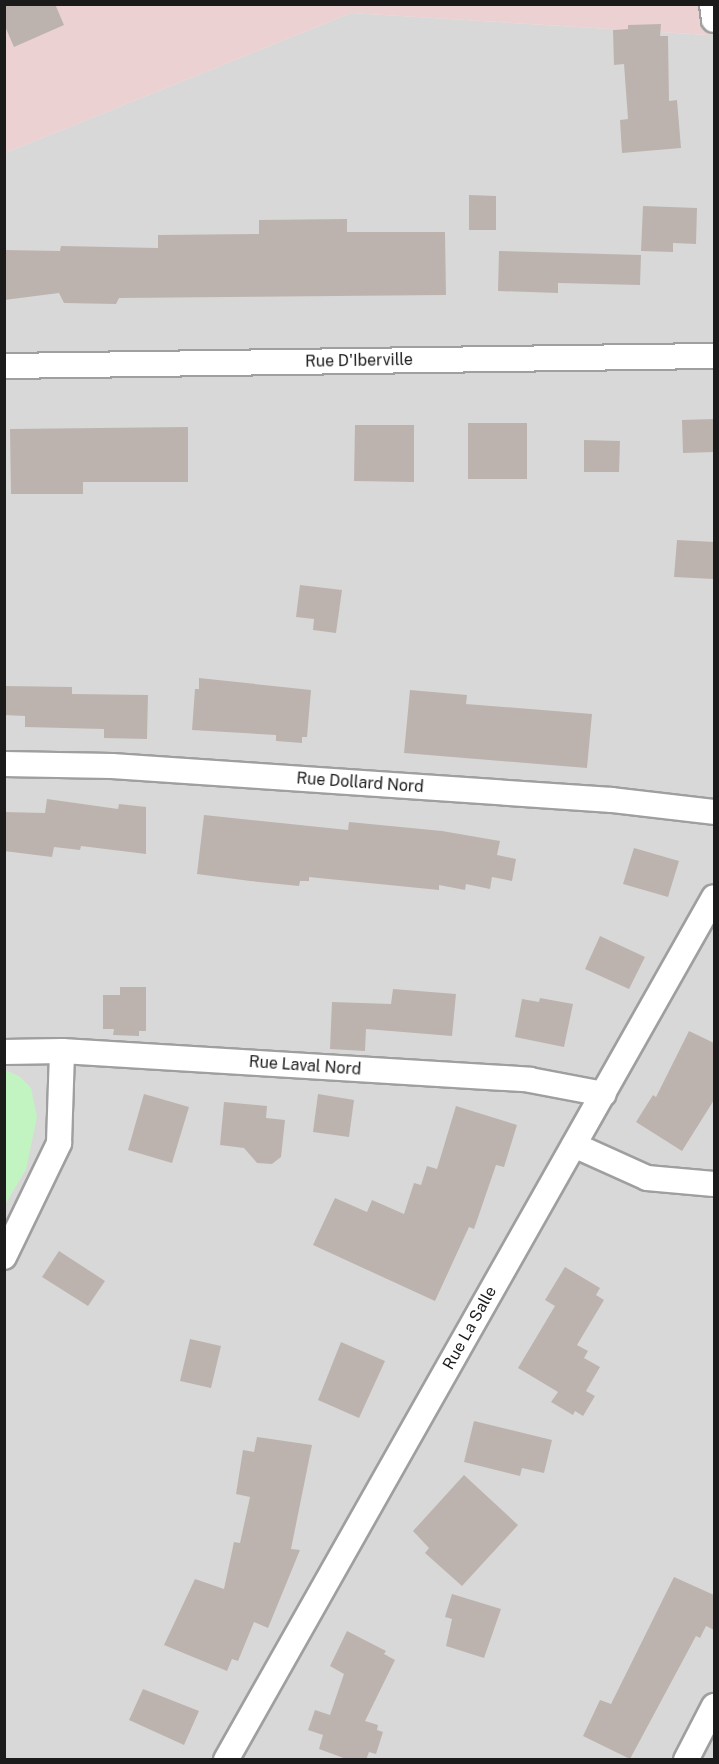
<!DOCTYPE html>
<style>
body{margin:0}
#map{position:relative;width:719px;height:1764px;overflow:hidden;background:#ece7e1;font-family:"Public Sans",sans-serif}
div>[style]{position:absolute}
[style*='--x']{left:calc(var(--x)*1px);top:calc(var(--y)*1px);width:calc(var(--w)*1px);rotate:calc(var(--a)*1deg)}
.residential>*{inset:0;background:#d9d8d8}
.commercial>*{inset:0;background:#ecd1d3}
.park>*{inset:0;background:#c1f4c0}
.building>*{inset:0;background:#bcb3ae}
.roads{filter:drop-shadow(2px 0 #9f9f9f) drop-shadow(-2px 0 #9f9f9f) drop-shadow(0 2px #9f9f9f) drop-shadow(0 -2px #9f9f9f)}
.minor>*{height:24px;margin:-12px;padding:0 12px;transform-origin:12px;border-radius:12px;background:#fff}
span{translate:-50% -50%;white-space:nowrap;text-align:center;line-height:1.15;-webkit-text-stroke:4.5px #fff;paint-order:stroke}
.street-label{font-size:16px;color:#1b1b1b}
.frame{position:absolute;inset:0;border:6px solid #1b1b1b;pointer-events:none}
</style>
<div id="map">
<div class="residential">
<i style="clip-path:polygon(704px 5px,714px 5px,714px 1759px,5px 1759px,4px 1205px,26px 1169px,20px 1077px,5px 1070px,5px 153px,351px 13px,708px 35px)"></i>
</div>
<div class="commercial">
<i style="clip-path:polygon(5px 5px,704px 5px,709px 35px,351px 13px,5px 153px)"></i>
</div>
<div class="park">
<i style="clip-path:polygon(5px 1070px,20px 1077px,31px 1088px,37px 1117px,26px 1169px,5px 1205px)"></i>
</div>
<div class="building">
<i style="clip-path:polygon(4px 4px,55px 4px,64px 25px,14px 47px,4px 24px)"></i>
<i style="clip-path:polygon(661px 24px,660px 36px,668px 36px,669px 101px,677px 100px,681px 148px,622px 153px,620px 120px,628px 119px,624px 64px,614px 65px,613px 30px,628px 29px,628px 25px)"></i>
<i style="clip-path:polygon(469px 195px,496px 196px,496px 230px,469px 230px)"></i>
<i style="clip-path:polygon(643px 206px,697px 208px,696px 244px,673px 243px,673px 252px,641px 251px)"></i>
<i style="clip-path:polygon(347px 219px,347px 232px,445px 232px,446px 295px,119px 298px,116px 304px,64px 303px,59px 293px,4px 300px,4px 250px,60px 251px,61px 246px,158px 248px,158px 235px,259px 234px,259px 220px)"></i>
<i style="clip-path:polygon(499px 251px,641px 255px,640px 285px,558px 283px,558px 293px,498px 291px)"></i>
<i style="clip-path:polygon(714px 419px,714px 452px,683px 453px,682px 420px)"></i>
<i style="clip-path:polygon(468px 423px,527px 423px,527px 479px,468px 479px)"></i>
<i style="clip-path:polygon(355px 425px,414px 425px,414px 482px,354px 481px)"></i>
<i style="clip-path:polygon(188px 427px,188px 482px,83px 482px,83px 494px,11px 494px,10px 429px)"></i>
<i style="clip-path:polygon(584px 440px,620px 441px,619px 472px,584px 472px)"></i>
<i style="clip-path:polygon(677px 540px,714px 542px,714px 579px,674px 577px)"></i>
<i style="clip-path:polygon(300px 585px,342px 590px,336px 633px,313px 630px,314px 619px,296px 617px)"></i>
<i style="clip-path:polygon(199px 678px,311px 690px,307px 737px,302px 737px,302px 743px,276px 741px,276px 735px,192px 730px,195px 689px,199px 689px)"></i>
<i style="clip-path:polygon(4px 686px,72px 687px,72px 694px,148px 695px,147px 739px,104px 738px,104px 729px,25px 727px,25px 716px,4px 715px)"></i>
<i style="clip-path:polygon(410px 690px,467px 695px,466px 704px,592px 714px,587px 768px,404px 753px)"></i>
<i style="clip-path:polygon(47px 799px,118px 809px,119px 804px,146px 807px,146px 854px,81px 846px,80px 850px,54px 847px,52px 857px,4px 851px,4px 812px,45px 813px)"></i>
<i style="clip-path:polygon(204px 815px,348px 830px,349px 822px,442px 831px,500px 841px,497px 855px,516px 859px,512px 881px,492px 877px,490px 889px,466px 884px,465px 890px,439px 885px,439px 890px,309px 877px,309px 881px,300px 881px,299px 886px,250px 881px,197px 874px)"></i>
<i style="clip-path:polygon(634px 848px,679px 861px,668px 897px,623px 884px)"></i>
<i style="clip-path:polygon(600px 936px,645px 957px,629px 989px,585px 969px)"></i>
<i style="clip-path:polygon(120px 987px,146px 987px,146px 1031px,139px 1031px,139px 1036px,113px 1035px,114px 1029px,103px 1029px,103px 995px,120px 995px)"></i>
<i style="clip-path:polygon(393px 989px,456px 994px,452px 1036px,366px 1029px,365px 1051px,330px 1049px,332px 1002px,391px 1004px)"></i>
<i style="clip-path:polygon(540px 998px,573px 1004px,564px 1047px,515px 1037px,522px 999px,539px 1002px)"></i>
<i style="clip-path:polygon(689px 1031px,714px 1043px,714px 1100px,682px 1151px,636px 1122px,653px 1095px,656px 1097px)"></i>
<i style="clip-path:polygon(144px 1094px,189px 1107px,172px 1163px,128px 1150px)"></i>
<i style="clip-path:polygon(318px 1094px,354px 1100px,349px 1137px,313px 1132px)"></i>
<i style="clip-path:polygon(224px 1102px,267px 1106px,266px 1118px,285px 1120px,281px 1157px,272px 1164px,257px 1163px,244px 1148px,220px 1145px)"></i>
<i style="clip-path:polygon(456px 1106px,517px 1125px,504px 1167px,496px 1165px,474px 1229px,469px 1227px,435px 1301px,313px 1245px,335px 1198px,367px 1212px,372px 1200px,404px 1214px,414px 1183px,421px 1185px,427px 1166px,437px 1169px)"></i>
<i style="clip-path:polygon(59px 1251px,105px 1281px,88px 1306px,42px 1277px)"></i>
<i style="clip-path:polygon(565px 1267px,600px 1288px,596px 1295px,604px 1300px,577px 1345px,588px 1351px,584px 1358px,600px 1367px,586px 1391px,595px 1396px,583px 1416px,575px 1411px,573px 1415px,551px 1402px,558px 1392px,518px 1368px,555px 1306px,545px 1300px)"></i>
<i style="clip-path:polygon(190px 1339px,221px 1346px,211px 1388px,180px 1381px)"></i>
<i style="clip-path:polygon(341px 1342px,385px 1361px,359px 1418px,318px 1400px)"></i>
<i style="clip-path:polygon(474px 1421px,552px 1440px,544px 1473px,522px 1468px,520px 1476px,464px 1462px)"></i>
<i style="clip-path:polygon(257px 1437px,312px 1445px,291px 1549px,300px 1550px,268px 1628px,254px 1622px,238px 1661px,232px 1659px,227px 1671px,164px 1645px,195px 1579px,224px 1589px,234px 1542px,240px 1543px,250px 1497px,236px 1494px,243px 1450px,254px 1452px)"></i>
<i style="clip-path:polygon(464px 1475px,518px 1525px,462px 1586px,425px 1553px,429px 1548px,413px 1531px)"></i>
<i style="clip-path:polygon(674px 1577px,714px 1595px,714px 1630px,706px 1626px,700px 1638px,696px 1636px,630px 1759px,583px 1736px,600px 1700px,611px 1704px)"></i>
<i style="clip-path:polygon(452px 1594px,501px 1609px,484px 1658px,446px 1646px,452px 1619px,445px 1617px)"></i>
<i style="clip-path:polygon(347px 1631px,386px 1651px,384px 1654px,395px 1660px,365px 1721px,378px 1725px,377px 1730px,383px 1732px,376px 1754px,369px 1752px,366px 1760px,349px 1760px,319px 1749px,323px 1735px,308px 1730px,315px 1710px,330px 1715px,344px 1674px,330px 1666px)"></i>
<i style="clip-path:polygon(143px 1689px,199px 1711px,184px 1745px,129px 1720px)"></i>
</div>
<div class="roads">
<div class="minor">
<i style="--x:712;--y:4;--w:16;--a:83"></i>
<i style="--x:4;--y:366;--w:710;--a:-0.81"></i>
<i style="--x:4;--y:764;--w:108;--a:1.1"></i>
<i style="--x:112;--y:766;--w:501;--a:3.89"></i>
<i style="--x:612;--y:800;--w:103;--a:6.7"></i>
<i style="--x:4;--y:1052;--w:58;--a:-1"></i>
<i style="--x:62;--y:1051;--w:469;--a:3.5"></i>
<i style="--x:530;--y:1080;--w:75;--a:10.7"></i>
<i style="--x:574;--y:1145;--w:80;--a:24.3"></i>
<i style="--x:647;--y:1178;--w:67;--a:5.1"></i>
<i style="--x:4;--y:1257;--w:127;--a:-64.2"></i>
<i style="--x:59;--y:1143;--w:92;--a:-88.1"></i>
<i style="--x:226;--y:1760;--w:991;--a:-60.51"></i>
<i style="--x:686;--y:1760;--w:61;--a:-62.6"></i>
</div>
</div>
<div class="street-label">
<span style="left:359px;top:361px;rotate:-1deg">Rue D'Iberville</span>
<span style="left:360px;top:783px;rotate:4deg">Rue Dollard Nord</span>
<span style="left:305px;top:1066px;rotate:4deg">Rue Laval Nord</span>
<span style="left:470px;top:1328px;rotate:-61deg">Rue La Salle</span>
</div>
<div class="frame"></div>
</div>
